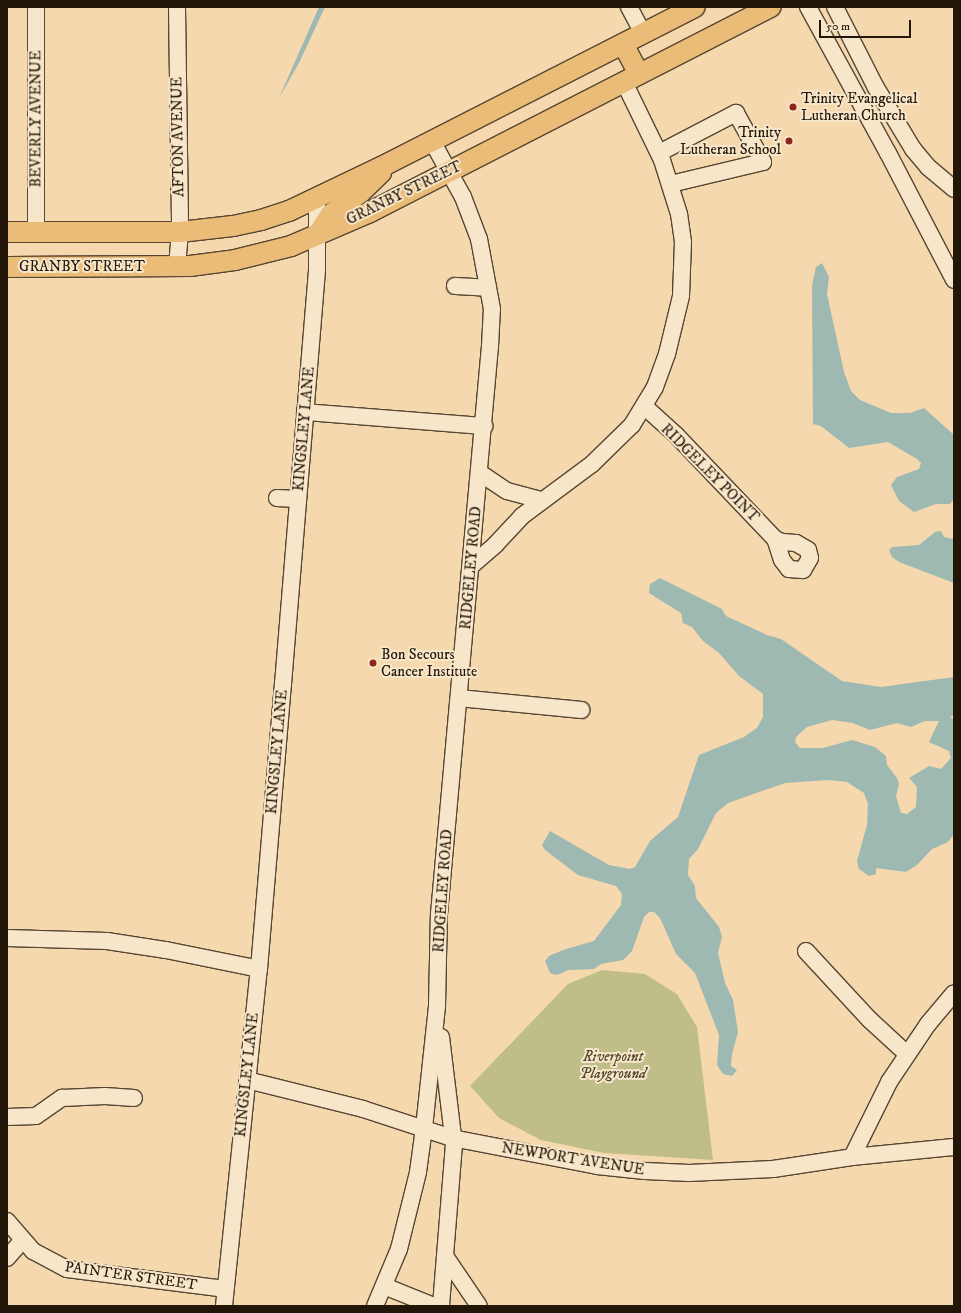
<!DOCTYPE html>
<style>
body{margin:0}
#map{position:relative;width:961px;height:1313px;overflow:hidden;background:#f5d8ae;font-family:"IM FELL DW Pica",serif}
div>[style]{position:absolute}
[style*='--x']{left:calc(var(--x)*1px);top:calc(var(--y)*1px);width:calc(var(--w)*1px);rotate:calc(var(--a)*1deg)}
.green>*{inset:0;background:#bfbe88}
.water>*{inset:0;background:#9eb8b2}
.roads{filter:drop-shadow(1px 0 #564632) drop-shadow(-1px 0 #564632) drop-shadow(0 1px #564632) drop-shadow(0 -1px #564632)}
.minor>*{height:16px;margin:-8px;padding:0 8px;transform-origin:8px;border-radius:8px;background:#f8e6ca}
.major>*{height:20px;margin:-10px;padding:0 10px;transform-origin:10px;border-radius:10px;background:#eabc77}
.dots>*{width:11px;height:11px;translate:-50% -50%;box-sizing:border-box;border:2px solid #f8e6ca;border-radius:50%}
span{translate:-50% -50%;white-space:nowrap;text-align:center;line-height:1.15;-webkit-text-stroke:4px #f8e6ca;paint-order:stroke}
.poi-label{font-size:15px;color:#211608}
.left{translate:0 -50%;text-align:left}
.right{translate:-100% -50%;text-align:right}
.street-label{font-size:15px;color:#211608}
.park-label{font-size:15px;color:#50482e;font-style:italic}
.frame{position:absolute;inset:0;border:8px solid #211608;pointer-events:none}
.scale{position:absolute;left:819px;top:20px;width:92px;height:18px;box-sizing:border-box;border:2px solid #211608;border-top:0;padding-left:5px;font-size:12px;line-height:14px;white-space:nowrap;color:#211608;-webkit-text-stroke:3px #f8e6ca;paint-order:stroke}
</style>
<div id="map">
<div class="green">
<i style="clip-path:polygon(602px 970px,645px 974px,677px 994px,697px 1027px,713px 1160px,604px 1153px,541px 1140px,499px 1118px,470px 1086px,568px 984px)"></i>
</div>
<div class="water">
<i style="clip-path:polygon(319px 7px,325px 7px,299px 63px,279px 98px)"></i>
<i style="clip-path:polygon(822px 263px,829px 277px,827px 294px,844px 372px,851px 391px,860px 400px,891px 413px,910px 413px,924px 408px,954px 435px,954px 499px,950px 504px,936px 504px,914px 512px,899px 501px,891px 485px,897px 477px,919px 469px,921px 463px,917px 459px,888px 442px,849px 448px,821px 426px,813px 424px,812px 286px,816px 267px)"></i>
<i style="clip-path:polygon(941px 531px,944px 537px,954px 539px,954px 583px,899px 562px,892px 557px,889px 550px,892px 547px,919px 545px,935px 532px)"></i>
<i style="clip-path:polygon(evenodd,660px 578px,722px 609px,726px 616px,767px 635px,781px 639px,842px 681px,881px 687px,954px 677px,954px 715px,950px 717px,954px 720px,954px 834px,948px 842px,932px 849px,917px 865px,906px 872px,876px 868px,876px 874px,869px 876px,859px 869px,857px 861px,867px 825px,868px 804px,864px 793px,847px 782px,829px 780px,785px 783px,728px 803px,716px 813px,698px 849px,689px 859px,688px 875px,695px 886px,696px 898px,719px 927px,722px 937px,718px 953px,725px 983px,733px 1000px,738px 1032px,732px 1054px,731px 1066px,737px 1070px,732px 1076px,723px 1074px,717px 1065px,719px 1035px,695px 973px,676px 954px,660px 918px,654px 912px,649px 912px,644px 917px,632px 951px,623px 960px,601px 964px,594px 969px,568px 970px,557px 975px,550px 973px,545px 961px,549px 956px,563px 950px,594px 941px,621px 905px,622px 894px,616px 886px,578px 875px,545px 850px,542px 845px,550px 831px,609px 865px,630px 869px,635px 867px,650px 841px,678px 817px,699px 755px,744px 737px,757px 728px,763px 717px,763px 694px,739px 676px,719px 653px,703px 641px,692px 627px,683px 623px,681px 613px,649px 593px,650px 584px,660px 578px,832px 720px,853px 723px,870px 730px,897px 723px,911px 727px,925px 721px,939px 721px,929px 742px,949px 751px,951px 758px,941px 769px,929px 766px,909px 778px,917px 787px,916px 807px,907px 814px,901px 813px,896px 796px,899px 784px,897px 778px,887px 765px,886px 756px,875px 747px,852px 740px,823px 748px,800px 748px,795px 742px,796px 737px,807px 727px,832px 720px)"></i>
</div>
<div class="roads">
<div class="minor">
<i style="--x:36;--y:7;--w:225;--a:90"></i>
<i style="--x:177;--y:7;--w:225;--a:89.2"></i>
<i style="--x:180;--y:232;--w:35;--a:95"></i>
<i style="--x:629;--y:7;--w:30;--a:62"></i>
<i style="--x:808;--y:7;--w:166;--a:61.3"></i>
<i style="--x:888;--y:153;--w:143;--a:62.5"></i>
<i style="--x:835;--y:7;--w:89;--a:63.1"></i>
<i style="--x:875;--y:86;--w:74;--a:58.9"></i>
<i style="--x:913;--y:149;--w:23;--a:50"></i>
<i style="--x:928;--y:167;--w:34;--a:40"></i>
<i style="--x:659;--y:153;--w:87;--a:-27.5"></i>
<i style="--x:736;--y:113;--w:56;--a:61.1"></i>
<i style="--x:763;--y:162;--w:95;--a:166.6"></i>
<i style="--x:455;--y:286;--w:33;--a:3"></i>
<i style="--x:645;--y:407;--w:42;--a:42.1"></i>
<i style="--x:676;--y:435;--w:144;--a:46.4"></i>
<i style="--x:305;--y:412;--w:180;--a:4.5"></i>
<i style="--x:480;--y:473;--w:32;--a:34"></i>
<i style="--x:507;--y:491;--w:35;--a:15"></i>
<i style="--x:277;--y:498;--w:21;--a:3"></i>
<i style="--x:775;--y:539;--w:8;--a:23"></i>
<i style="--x:782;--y:542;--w:14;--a:4"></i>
<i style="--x:796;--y:543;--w:14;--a:30"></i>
<i style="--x:808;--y:550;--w:8;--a:76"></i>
<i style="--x:810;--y:558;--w:14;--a:120"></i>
<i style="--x:803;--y:570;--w:14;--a:-176"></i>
<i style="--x:789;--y:569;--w:11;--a:-128"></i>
<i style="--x:782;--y:560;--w:22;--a:-108"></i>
<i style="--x:471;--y:566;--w:33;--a:-41"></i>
<i style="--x:496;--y:544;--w:38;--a:-47"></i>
<i style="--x:522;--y:516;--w:87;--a:-36.6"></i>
<i style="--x:592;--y:464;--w:56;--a:-44.3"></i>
<i style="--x:632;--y:425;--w:44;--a:-58.8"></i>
<i style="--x:655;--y:387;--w:35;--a:-70"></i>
<i style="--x:667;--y:354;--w:60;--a:-76.4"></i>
<i style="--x:681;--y:296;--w:54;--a:-87.9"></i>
<i style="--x:683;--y:242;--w:28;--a:-98"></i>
<i style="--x:679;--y:214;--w:57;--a:-107.5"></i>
<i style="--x:662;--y:160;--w:87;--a:-116"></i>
<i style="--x:459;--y:698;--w:123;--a:5.6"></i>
<i style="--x:7;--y:938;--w:100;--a:1.7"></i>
<i style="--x:107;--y:941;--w:60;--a:8.7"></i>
<i style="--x:166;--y:950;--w:95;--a:11.5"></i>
<i style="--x:806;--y:951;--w:94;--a:47.2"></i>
<i style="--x:870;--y:1020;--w:50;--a:42.6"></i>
<i style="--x:441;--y:1037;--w:108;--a:83.1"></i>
<i style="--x:454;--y:1144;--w:163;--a:94.6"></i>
<i style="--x:247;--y:1080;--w:120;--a:14"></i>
<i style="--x:363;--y:1109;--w:94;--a:18"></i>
<i style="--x:452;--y:1138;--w:148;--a:10.9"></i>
<i style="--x:597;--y:1166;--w:48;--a:5.9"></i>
<i style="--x:645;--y:1171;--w:44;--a:2.6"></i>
<i style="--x:689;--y:1173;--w:84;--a:-2.7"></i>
<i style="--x:773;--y:1169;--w:80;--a:-8.6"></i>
<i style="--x:852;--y:1157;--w:102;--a:-5.6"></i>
<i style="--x:7;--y:1117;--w:29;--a:-2"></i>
<i style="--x:36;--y:1116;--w:32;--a:-35"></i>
<i style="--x:62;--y:1098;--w:43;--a:-2.7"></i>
<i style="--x:105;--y:1096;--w:29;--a:4"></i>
<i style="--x:852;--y:1157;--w:84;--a:-63.7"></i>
<i style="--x:889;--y:1082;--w:70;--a:-56.1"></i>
<i style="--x:928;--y:1024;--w:40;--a:-50"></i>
<i style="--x:7;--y:1221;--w:40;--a:49"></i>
<i style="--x:33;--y:1251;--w:38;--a:28"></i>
<i style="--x:67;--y:1269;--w:159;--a:7.2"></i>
<i style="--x:445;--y:1256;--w:60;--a:55.8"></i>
<i style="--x:7;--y:1258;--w:23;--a:-49"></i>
<i style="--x:384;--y:1286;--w:54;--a:21.8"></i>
<i style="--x:224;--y:1306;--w:339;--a:-84.1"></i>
<i style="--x:259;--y:969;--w:286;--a:-85.2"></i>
<i style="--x:283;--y:684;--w:416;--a:-85.3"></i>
<i style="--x:317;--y:269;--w:71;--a:-90"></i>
<i style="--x:375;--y:1306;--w:62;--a:-67.2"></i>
<i style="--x:399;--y:1249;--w:79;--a:-76.1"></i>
<i style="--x:418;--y:1172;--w:44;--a:-82.2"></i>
<i style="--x:424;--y:1128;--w:123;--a:-83.9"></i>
<i style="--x:437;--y:1006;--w:92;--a:-88.8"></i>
<i style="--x:439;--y:914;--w:570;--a:-84.87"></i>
<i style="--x:490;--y:346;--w:37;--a:-87"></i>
<i style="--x:492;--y:309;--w:71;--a:-100.5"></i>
<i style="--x:479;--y:239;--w:45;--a:-110.9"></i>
<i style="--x:463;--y:197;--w:64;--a:-119"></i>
</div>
<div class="major">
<i style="--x:623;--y:44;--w:34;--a:62"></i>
<i style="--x:7;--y:232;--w:173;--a:0"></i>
<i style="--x:180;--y:232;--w:53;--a:-6.5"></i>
<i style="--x:233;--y:226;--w:29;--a:-12"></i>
<i style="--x:261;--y:220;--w:29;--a:-18"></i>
<i style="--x:289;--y:211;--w:102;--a:-25.6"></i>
<i style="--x:381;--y:167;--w:352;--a:-27"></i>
<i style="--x:317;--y:235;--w:25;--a:-56"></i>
<i style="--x:331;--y:214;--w:37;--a:-36"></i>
<i style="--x:361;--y:192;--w:28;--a:-44"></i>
<i style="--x:7;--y:267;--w:183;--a:-0.3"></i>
<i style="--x:190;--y:266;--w:45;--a:-7.6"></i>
<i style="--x:235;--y:260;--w:58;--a:-14"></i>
<i style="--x:291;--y:246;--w:86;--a:-23.3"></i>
<i style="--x:370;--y:212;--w:450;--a:-27.1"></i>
</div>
</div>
<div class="dots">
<i style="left:793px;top:107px;background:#8f2418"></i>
<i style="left:789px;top:141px;background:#8f2418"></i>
<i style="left:373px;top:663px;background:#8f2418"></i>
</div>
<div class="poi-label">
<span class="left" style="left:801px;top:107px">Trinity Evangelical<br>Lutheran Church</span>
<span class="right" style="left:781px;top:141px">Trinity<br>Lutheran School</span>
<span class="left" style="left:381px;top:663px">Bon Secours<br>Cancer Institute</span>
</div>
<div class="street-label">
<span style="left:36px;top:119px;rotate:-90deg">BEVERLY AVENUE</span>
<span style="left:178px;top:137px;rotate:-91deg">AFTON AVENUE</span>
<span style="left:404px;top:193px;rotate:-26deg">GRANBY STREET</span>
<span style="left:82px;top:267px">GRANBY STREET</span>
<span style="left:304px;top:429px;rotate:-85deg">KINGSLEY LANE</span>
<span style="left:710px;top:473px;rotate:45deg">RIDGELEY POINT</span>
<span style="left:471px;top:568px;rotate:-85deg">RIDGELEY ROAD</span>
<span style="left:277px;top:752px;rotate:-85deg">KINGSLEY LANE</span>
<span style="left:443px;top:891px;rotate:-86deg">RIDGELEY ROAD</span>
<span style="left:247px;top:1075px;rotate:-84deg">KINGSLEY LANE</span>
<span style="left:573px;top:1159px;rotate:9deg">NEWPORT AVENUE</span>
<span style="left:131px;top:1276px;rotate:8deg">PAINTER STREET</span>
</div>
<div class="park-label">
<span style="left:613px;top:1065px">Riverpoint<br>Playground</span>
</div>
<div class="frame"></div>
<div class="scale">50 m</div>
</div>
